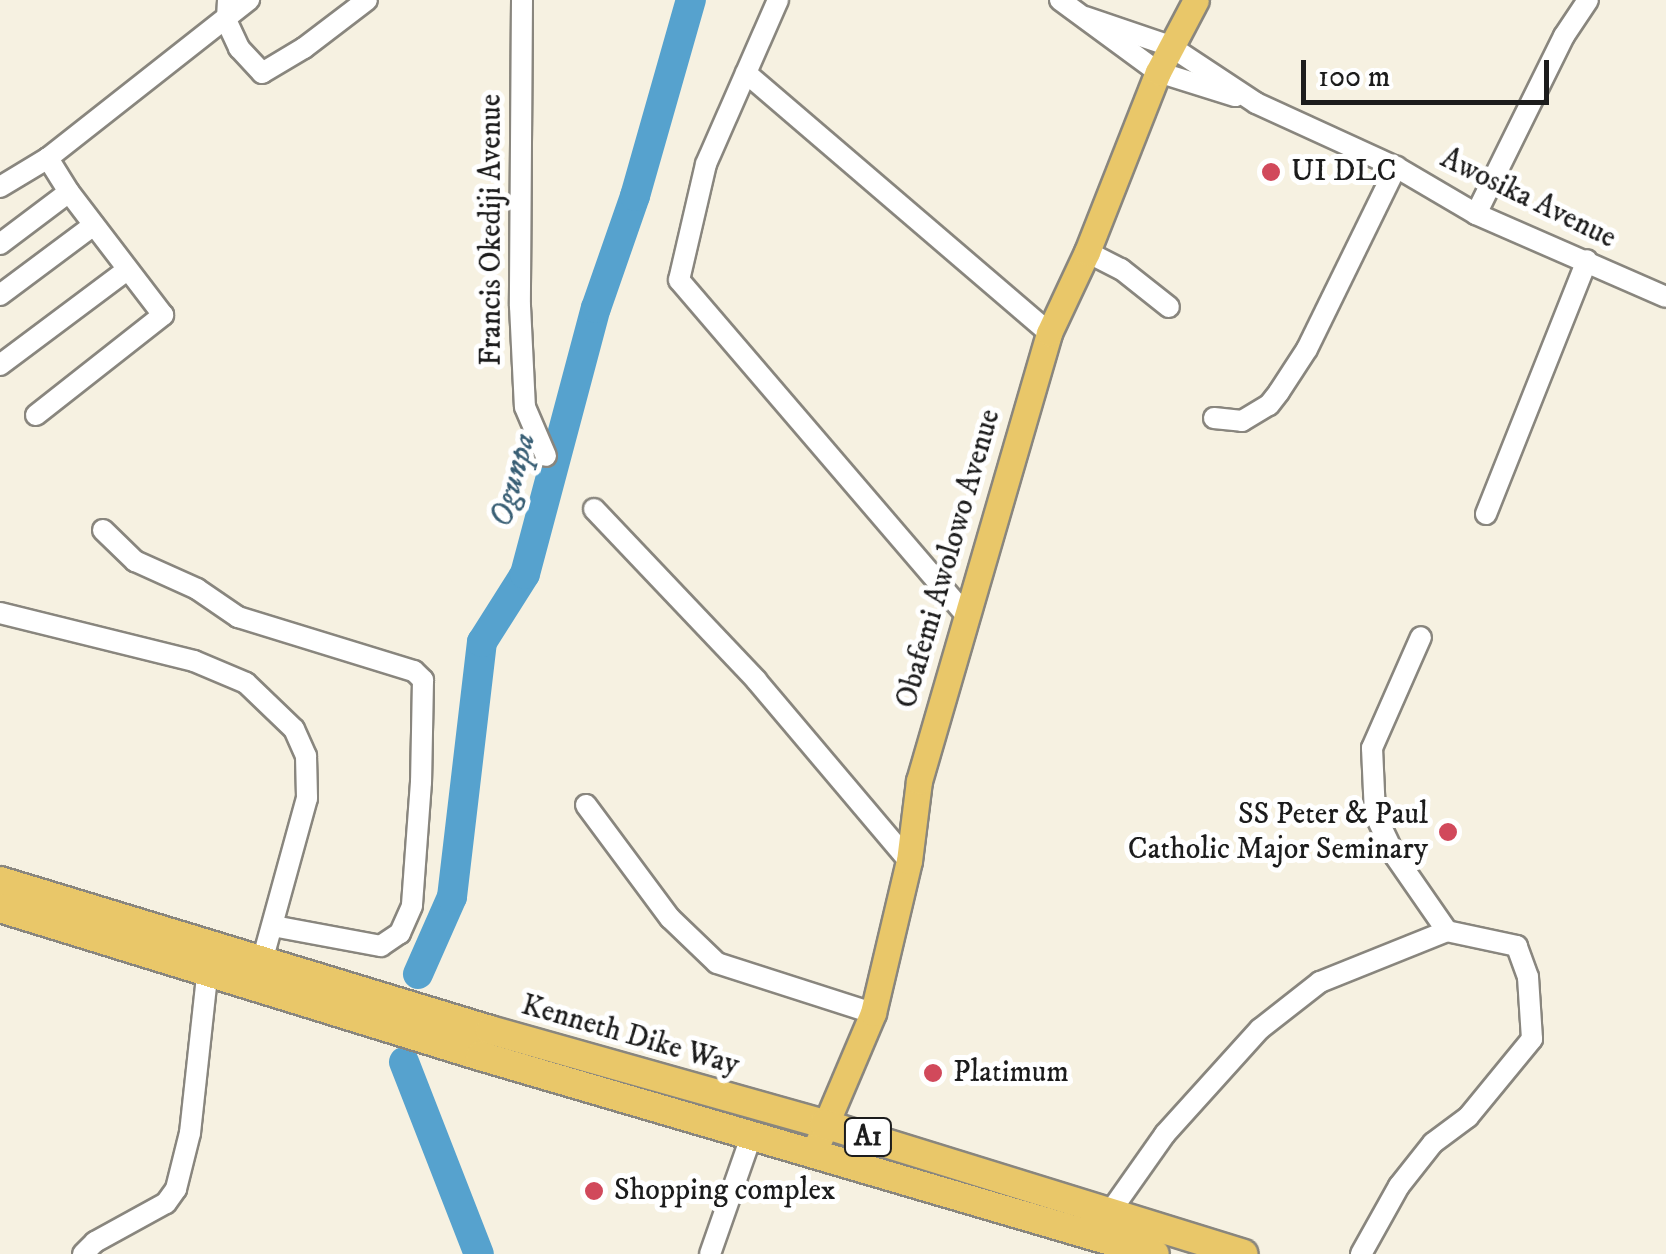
<!DOCTYPE html>
<style>
body{margin:0}
#map{position:relative;width:1666px;height:1254px;overflow:hidden;background:#f6f1e1;font-family:"IM FELL DW Pica",serif}
div>[style]{position:absolute}
[style*='--x']{left:calc(var(--x)*1px);top:calc(var(--y)*1px);width:calc(var(--w)*1px);rotate:calc(var(--a)*1deg)}
.river>*{height:30px;margin:-15px;padding:0 15px;transform-origin:15px;border-radius:15px;background:#56a2ce}
.roads{filter:drop-shadow(2px 0 #89867e) drop-shadow(-2px 0 #89867e) drop-shadow(0 2px #89867e) drop-shadow(0 -2px #89867e)}
.minor>*{height:20px;margin:-10px;padding:0 10px;transform-origin:10px;border-radius:10px;background:#fff}
.major>*{height:25px;margin:-12.5px;padding:0 12.5px;transform-origin:12.5px;border-radius:12.5px;background:#e9c769}
.highway>*{height:28px;margin:-14px;padding:0 14px;transform-origin:14px;border-radius:14px;background:#e9c769}
.dots>*{width:28px;height:28px;translate:-50% -50%;box-sizing:border-box;border:5px solid #fff;border-radius:50%}
span{translate:-50% -50%;white-space:nowrap;text-align:center;line-height:1.15;-webkit-text-stroke:10px #fff;paint-order:stroke}
.shield-label span{padding:2px 8px;background:#fff;border:2px solid;border-radius:8px;-webkit-text-stroke-width:0}
.shield-label{font-size:28px;color:#1c1c1c;font-weight:700}
.poi-label{font-size:30px;color:#1c1c1c}
.left{translate:0 -50%;text-align:left}
.right{translate:-100% -50%;text-align:right}
.street-label{font-size:30px;color:#1c1c1c}
.water-label{font-size:32px;color:#395f75;font-style:italic}
.scale{position:absolute;left:1301px;top:60px;width:248px;height:45px;box-sizing:border-box;border:5px solid #1c1c1c;border-top:0;padding-left:12px;font-size:30px;line-height:35px;white-space:nowrap;color:#1c1c1c;-webkit-text-stroke:8px #fff;paint-order:stroke}
</style>
<div id="map">
<div class="river">
<i style="--x:418;--y:974;--w:84;--a:-66.2"></i>
<i style="--x:452;--y:897;--w:257;--a:-83.3"></i>
<i style="--x:482;--y:642;--w:80;--a:-57.7"></i>
<i style="--x:525;--y:574;--w:275;--a:-75.1"></i>
<i style="--x:596;--y:308;--w:119;--a:-70.8"></i>
<i style="--x:635;--y:196;--w:204;--a:-74.1"></i>
<i style="--x:404;--y:1062;--w:206;--a:68.7"></i>
</div>
<div class="roads">
<div class="minor">
<i style="--x:228;--y:0;--w:22;--a:93"></i>
<i style="--x:227;--y:22;--w:29;--a:65"></i>
<i style="--x:239;--y:48;--w:34;--a:47"></i>
<i style="--x:262;--y:73;--w:49;--a:-30.8"></i>
<i style="--x:304;--y:48;--w:79;--a:-37.3"></i>
<i style="--x:522;--y:0;--w:306;--a:90.4"></i>
<i style="--x:520;--y:306;--w:101;--a:87.2"></i>
<i style="--x:525;--y:407;--w:53;--a:66.8"></i>
<i style="--x:778;--y:0;--w:179;--a:113.7"></i>
<i style="--x:706;--y:164;--w:119;--a:103.1"></i>
<i style="--x:679;--y:280;--w:443;--a:49.4"></i>
<i style="--x:1060;--y:0;--w:122;--a:36.3"></i>
<i style="--x:1158;--y:72;--w:81;--a:17.3"></i>
<i style="--x:1085;--y:17;--w:90;--a:18.8"></i>
<i style="--x:1170;--y:46;--w:103;--a:33.5"></i>
<i style="--x:1256;--y:103;--w:154;--a:24.6"></i>
<i style="--x:1396;--y:167;--w:93;--a:30.4"></i>
<i style="--x:1476;--y:214;--w:207;--a:23.6"></i>
<i style="--x:746;--y:73;--w:399;--a:40.6"></i>
<i style="--x:0;--y:187;--w:56;--a:-31.1"></i>
<i style="--x:48;--y:158;--w:256;--a:-38.2"></i>
<i style="--x:1476;--y:214;--w:199;--a:-63.7"></i>
<i style="--x:1564;--y:36;--w:43;--a:-56.3"></i>
<i style="--x:0;--y:244;--w:86;--a:-37"></i>
<i style="--x:1087;--y:252;--w:38;--a:27"></i>
<i style="--x:1121;--y:269;--w:61;--a:38.4"></i>
<i style="--x:0;--y:295;--w:117;--a:-36.7"></i>
<i style="--x:0;--y:365;--w:159;--a:-36.8"></i>
<i style="--x:36;--y:415;--w:162;--a:-38.2"></i>
<i style="--x:163;--y:315;--w:155;--a:-127.4"></i>
<i style="--x:69;--y:192;--w:40;--a:-122"></i>
<i style="--x:1214;--y:418;--w:28;--a:6"></i>
<i style="--x:1242;--y:421;--w:31;--a:-31"></i>
<i style="--x:1269;--y:405;--w:16;--a:-52"></i>
<i style="--x:1279;--y:392;--w:51;--a:-56.9"></i>
<i style="--x:1307;--y:349;--w:203;--a:-63.9"></i>
<i style="--x:594;--y:509;--w:236;--a:46.5"></i>
<i style="--x:756;--y:680;--w:237;--a:49.8"></i>
<i style="--x:1486;--y:514;--w:273;--a:-68.3"></i>
<i style="--x:103;--y:530;--w:45;--a:44.1"></i>
<i style="--x:135;--y:561;--w:68;--a:24.3"></i>
<i style="--x:197;--y:589;--w:50;--a:34.3"></i>
<i style="--x:238;--y:617;--w:184;--a:17.1"></i>
<i style="--x:414;--y:671;--w:13;--a:45"></i>
<i style="--x:423;--y:680;--w:102;--a:91.1"></i>
<i style="--x:421;--y:782;--w:124;--a:94.2"></i>
<i style="--x:412;--y:906;--w:30;--a:114"></i>
<i style="--x:400;--y:933;--w:23;--a:146"></i>
<i style="--x:381;--y:946;--w:110;--a:-169.5"></i>
<i style="--x:0;--y:613;--w:200;--a:13.9"></i>
<i style="--x:194;--y:661;--w:56;--a:22.9"></i>
<i style="--x:246;--y:683;--w:66;--a:43.8"></i>
<i style="--x:294;--y:729;--w:30;--a:66"></i>
<i style="--x:306;--y:756;--w:42;--a:88.6"></i>
<i style="--x:307;--y:798;--w:169;--a:105.4"></i>
<i style="--x:586;--y:805;--w:141;--a:53.4"></i>
<i style="--x:670;--y:918;--w:65;--a:43.8"></i>
<i style="--x:717;--y:963;--w:164;--a:17.8"></i>
<i style="--x:1110;--y:1212;--w:95;--a:-54.8"></i>
<i style="--x:1165;--y:1134;--w:142;--a:-47.9"></i>
<i style="--x:1260;--y:1029;--w:76;--a:-38.1"></i>
<i style="--x:1320;--y:982;--w:137;--a:-21.9"></i>
<i style="--x:83;--y:1254;--w:17;--a:-45"></i>
<i style="--x:95;--y:1242;--w:81;--a:-28.8"></i>
<i style="--x:166;--y:1203;--w:17;--a:-54"></i>
<i style="--x:176;--y:1189;--w:58;--a:-76"></i>
<i style="--x:190;--y:1133;--w:175;--a:-83.8"></i>
<i style="--x:710;--y:1254;--w:127;--a:-70.7"></i>
<i style="--x:1361;--y:1254;--w:78;--a:-60.8"></i>
<i style="--x:1399;--y:1186;--w:55;--a:-51.7"></i>
<i style="--x:1433;--y:1143;--w:44;--a:-36.6"></i>
<i style="--x:1468;--y:1117;--w:101;--a:-50.6"></i>
<i style="--x:1532;--y:1039;--w:62;--a:-93.7"></i>
<i style="--x:1528;--y:977;--w:33;--a:-110"></i>
<i style="--x:1517;--y:946;--w:72;--a:-167.9"></i>
<i style="--x:1447;--y:931;--w:91;--a:-124.7"></i>
<i style="--x:1395;--y:856;--w:47;--a:-115.5"></i>
<i style="--x:1375;--y:814;--w:66;--a:-92.6"></i>
<i style="--x:1372;--y:748;--w:121;--a:-66.2"></i>
</div>
<div class="major">
<i style="--x:814;--y:1152;--w:151;--a:-67"></i>
<i style="--x:873;--y:1013;--w:156;--a:-76.7"></i>
<i style="--x:909;--y:861;--w:81;--a:-82.9"></i>
<i style="--x:919;--y:781;--w:466;--a:-73.8"></i>
<i style="--x:1049;--y:333;--w:89;--a:-64.9"></i>
<i style="--x:1087;--y:252;--w:193;--a:-68.5"></i>
<i style="--x:1158;--y:72;--w:81;--a:-62.2"></i>
</div>
<div class="highway">
<i style="--x:0;--y:881;--w:512;--a:16.91"></i>
<i style="--x:490;--y:1030;--w:347;--a:15.7"></i>
<i style="--x:824;--y:1124;--w:439;--a:17.2"></i>
<i style="--x:0;--y:908;--w:502;--a:17.14"></i>
<i style="--x:480;--y:1056;--w:703;--a:16.35"></i>
</div>
</div>
<div class="dots">
<i style="left:1271px;top:172px;background:#d1495b"></i>
<i style="left:1448px;top:832px;background:#d1495b"></i>
<i style="left:933px;top:1073px;background:#d1495b"></i>
<i style="left:594px;top:1191px;background:#d1495b"></i>
</div>
<div class="shield-label">
<span style="left:868px;top:1137px">A1</span>
</div>
<div class="poi-label">
<span class="left" style="left:1291px;top:172px">UI DLC</span>
<span class="right" style="left:1428px;top:832px">SS Peter &amp; Paul<br>Catholic Major Seminary</span>
<span class="left" style="left:953px;top:1073px">Platimum</span>
<span class="left" style="left:614px;top:1191px">Shopping complex</span>
</div>
<div class="street-label">
<span style="left:1528px;top:199px;rotate:26deg">Awosika Avenue</span>
<span style="left:492px;top:230px;rotate:-90deg">Francis Okediji Avenue</span>
<span style="left:949px;top:559px;rotate:-74deg">Obafemi Awolowo Avenue</span>
<span style="left:630px;top:1036px;rotate:16deg">Kenneth Dike Way</span>
</div>
<div class="water-label">
<span style="left:514px;top:480px;rotate:-75deg">Ogunpa</span>
</div>
<div class="scale">100 m</div>
</div>
